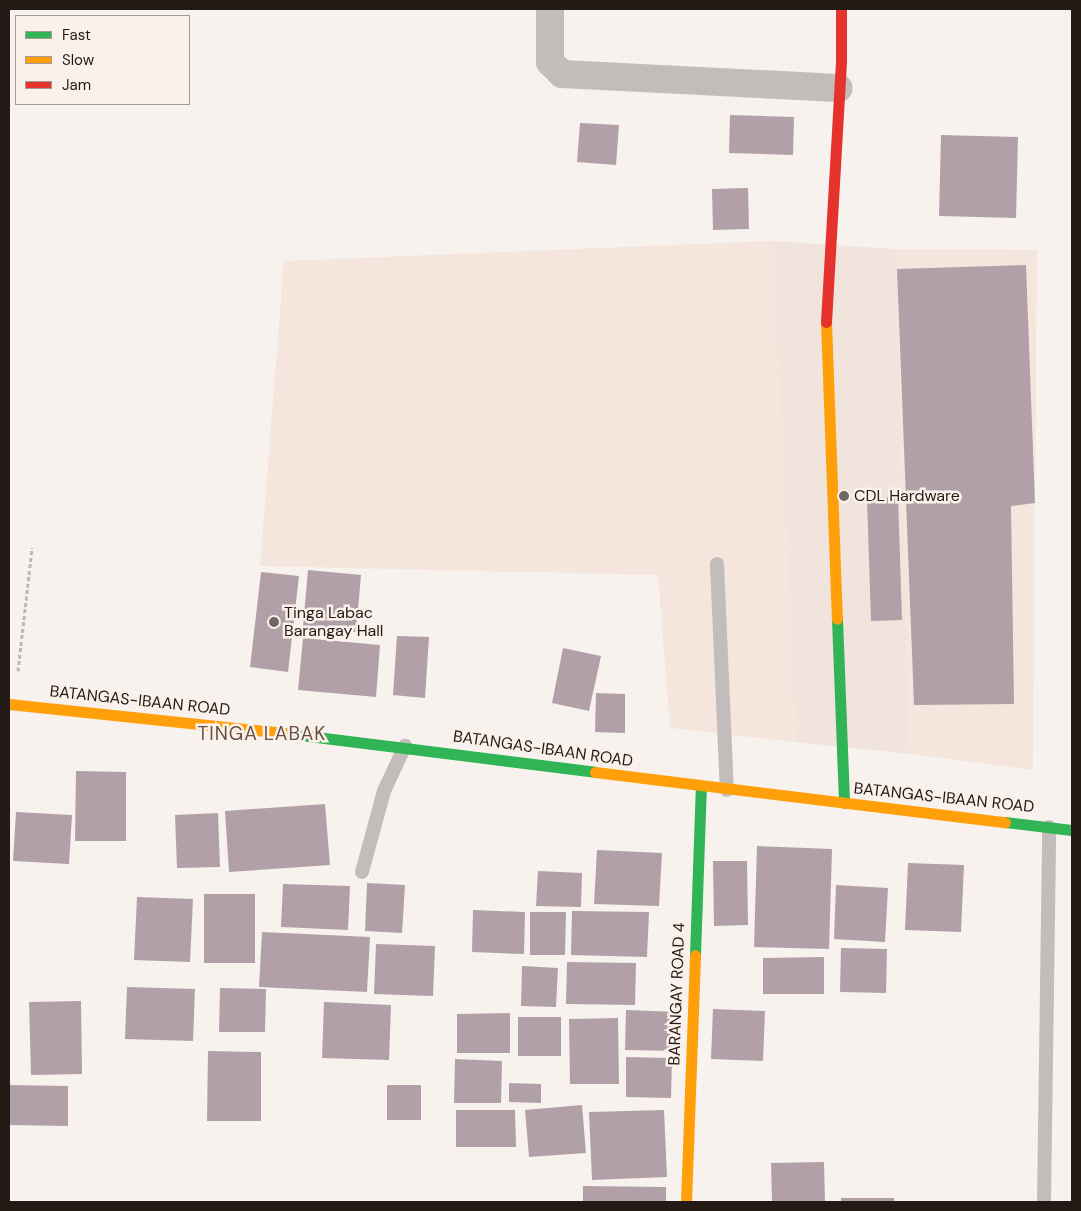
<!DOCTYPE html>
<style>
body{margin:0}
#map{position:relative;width:1081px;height:1211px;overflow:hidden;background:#f8f2ee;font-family:"DM Sans",sans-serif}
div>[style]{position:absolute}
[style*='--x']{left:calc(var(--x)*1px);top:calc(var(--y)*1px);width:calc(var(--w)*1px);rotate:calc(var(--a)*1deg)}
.built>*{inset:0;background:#f1e4dc}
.industrial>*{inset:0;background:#f5e6dd}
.building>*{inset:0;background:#b2a0a8}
.path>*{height:3px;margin-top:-1.5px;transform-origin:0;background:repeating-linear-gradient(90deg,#bcb8b6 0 4px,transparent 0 6.5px)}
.lane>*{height:14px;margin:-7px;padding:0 7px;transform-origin:7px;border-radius:7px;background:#c2bcbb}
.street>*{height:28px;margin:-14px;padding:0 14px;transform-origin:14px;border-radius:14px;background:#c2bcbb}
.fast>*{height:11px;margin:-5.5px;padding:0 5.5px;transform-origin:5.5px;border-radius:5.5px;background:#30b455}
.slow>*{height:11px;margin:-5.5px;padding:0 5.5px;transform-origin:5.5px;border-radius:5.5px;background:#ff9f0a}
.jam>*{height:11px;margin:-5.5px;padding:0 5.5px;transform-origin:5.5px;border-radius:5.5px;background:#e5322d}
.dots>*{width:14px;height:14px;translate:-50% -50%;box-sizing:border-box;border:2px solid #fbf1eb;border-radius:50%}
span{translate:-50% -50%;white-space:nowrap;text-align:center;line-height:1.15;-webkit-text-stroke:5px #fbf1eb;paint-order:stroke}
.poi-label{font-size:16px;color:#231a15}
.left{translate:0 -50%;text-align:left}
.street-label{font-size:16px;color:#231a15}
.quarter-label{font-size:19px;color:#675145;letter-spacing:1px}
.frame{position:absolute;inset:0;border:10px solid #231a15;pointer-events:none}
.legend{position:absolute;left:15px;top:15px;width:175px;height:90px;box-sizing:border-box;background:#fbf1eb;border:1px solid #a59b95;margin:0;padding:6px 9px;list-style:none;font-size:15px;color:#231a15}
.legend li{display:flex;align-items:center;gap:10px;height:25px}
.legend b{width:25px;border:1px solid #a59b95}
</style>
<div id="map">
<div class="built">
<i style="clip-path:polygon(772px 241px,897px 249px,910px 754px,795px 742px)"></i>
</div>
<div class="industrial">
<i style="clip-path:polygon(772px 241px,795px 742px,670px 728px,658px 575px,260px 566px,284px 261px)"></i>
<i style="clip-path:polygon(897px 249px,1037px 250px,1033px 770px,910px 754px)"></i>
</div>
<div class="building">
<i style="clip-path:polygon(730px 115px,794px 117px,793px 155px,729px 153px)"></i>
<i style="clip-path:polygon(580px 123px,619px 125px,616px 165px,577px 162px)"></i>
<i style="clip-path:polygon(941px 135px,1018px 137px,1016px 218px,939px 216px)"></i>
<i style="clip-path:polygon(748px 188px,749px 229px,713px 230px,712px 189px)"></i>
<i style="clip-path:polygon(1026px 265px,1035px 503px,1011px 506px,1014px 704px,914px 705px,897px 269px)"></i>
<i style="clip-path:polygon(898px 497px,902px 620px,871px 621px,867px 498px)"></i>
<i style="clip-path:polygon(308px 570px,361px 575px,356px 632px,303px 627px)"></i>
<i style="clip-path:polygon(261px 572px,299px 576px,288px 672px,250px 667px)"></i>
<i style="clip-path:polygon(397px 636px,429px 637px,425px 698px,393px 695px)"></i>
<i style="clip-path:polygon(303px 638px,380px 645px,376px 697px,298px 690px)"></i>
<i style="clip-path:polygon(563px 648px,601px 656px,589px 711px,552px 703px)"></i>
<i style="clip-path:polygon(596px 693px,625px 694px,625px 733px,595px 732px)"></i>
<i style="clip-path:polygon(76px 771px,126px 772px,126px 841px,75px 841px)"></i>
<i style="clip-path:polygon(325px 804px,330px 865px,229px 872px,225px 811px)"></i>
<i style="clip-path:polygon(16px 812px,72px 815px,69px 864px,13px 861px)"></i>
<i style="clip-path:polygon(218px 813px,220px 867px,177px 868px,175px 815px)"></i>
<i style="clip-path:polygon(757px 846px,832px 849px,829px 949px,754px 947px)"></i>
<i style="clip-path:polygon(597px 850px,662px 853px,659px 906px,594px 904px)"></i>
<i style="clip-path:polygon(713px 861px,747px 861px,748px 925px,714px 926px)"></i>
<i style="clip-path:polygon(908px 863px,964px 865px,961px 932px,905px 930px)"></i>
<i style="clip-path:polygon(538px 871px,582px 873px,581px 907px,536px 906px)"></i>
<i style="clip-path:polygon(367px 883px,405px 885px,402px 933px,365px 931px)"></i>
<i style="clip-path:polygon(283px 884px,350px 886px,348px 930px,281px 927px)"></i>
<i style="clip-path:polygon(836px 885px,888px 888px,885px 942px,834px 939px)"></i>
<i style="clip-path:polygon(204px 894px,255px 894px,255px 963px,204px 963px)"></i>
<i style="clip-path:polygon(137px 897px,193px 899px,190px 962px,134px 960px)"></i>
<i style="clip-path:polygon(473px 910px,525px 912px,524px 954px,472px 952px)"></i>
<i style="clip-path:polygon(572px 911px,649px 912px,647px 957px,571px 955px)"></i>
<i style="clip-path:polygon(530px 912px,566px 912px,565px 955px,530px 955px)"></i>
<i style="clip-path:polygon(262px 932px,370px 937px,367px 992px,259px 987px)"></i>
<i style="clip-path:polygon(376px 944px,435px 946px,433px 996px,374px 994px)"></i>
<i style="clip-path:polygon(841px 948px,887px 949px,886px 993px,840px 992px)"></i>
<i style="clip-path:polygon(824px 957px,824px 994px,763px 994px,763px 958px)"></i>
<i style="clip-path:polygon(567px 962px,636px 963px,635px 1005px,566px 1004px)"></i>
<i style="clip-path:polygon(522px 966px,558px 968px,556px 1007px,521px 1006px)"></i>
<i style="clip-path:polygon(127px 987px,195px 989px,193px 1041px,125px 1039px)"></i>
<i style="clip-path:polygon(220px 988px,266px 989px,265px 1032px,219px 1032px)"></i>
<i style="clip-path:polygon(81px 1001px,82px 1074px,31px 1075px,29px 1002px)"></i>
<i style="clip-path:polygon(324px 1002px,391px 1005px,389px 1060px,322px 1058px)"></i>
<i style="clip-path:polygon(713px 1009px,765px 1011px,763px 1061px,711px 1059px)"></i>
<i style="clip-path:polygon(626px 1010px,677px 1012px,675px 1051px,625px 1050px)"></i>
<i style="clip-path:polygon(510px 1013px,510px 1053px,457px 1053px,457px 1014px)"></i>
<i style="clip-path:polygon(518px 1017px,561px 1017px,561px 1056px,518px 1056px)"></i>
<i style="clip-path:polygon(618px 1018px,619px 1084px,570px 1084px,569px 1019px)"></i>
<i style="clip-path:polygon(208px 1051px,261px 1052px,261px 1121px,207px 1121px)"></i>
<i style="clip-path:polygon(626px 1057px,672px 1058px,671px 1098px,626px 1097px)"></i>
<i style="clip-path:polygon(455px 1059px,502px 1061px,501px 1103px,454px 1103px)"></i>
<i style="clip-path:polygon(509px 1083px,541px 1084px,541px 1103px,509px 1102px)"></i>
<i style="clip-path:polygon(9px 1085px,68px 1086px,68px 1126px,9px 1125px)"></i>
<i style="clip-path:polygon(387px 1085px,421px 1085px,421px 1120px,387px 1120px)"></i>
<i style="clip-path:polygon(582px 1105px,586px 1153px,529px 1157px,525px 1110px)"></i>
<i style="clip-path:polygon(456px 1110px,515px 1110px,516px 1147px,456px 1147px)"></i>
<i style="clip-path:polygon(664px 1110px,667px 1177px,592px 1180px,589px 1112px)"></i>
<i style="clip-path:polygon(824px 1162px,825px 1202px,772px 1202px,771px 1163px)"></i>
<i style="clip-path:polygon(583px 1186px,666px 1187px,666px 1202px,583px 1202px)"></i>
<i style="clip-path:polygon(841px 1198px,894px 1198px,894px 1202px,841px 1202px)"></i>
</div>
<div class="path">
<i style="--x:18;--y:671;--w:124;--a:-83.5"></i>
</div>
<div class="lane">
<i style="--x:717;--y:564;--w:226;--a:87.5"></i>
<i style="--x:362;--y:872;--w:84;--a:-74.8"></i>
<i style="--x:384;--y:791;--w:50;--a:-65"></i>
<i style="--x:1044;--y:1202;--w:375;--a:-89.2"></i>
</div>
<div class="street">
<i style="--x:550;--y:9;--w:53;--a:90"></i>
<i style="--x:550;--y:62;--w:17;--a:45"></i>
<i style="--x:562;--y:74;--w:277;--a:2.9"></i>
</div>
<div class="fast">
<i style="--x:837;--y:619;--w:184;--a:87.8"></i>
<i style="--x:284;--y:733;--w:313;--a:7.1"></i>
<i style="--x:1005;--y:822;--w:67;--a:6.8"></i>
<i style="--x:695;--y:955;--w:168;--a:-88"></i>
</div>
<div class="slow">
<i style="--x:826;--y:322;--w:297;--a:87.9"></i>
<i style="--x:9;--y:704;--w:277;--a:6"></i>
<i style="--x:595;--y:772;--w:413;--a:7"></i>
<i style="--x:686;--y:1202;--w:247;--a:-87.9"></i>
</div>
<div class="jam">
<i style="--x:826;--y:322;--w:261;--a:-86.7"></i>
<i style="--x:841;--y:61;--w:52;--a:-90"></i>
</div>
<div class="dots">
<i style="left:844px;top:496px;background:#6e6661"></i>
<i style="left:274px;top:622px;background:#6e6661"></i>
</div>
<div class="poi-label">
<span class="left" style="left:854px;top:496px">CDL Hardware</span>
<span class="left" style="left:284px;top:622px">Tinga Labac<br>Barangay Hall</span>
</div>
<div class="street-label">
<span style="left:140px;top:701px;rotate:6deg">BATANGAS-IBAAN ROAD</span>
<span style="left:543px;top:749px;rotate:8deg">BATANGAS-IBAAN ROAD</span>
<span style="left:944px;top:798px;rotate:6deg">BATANGAS-IBAAN ROAD</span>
<span style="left:677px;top:994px;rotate:-88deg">BARANGAY ROAD 4</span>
</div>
<div class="quarter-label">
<span style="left:262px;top:734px">TINGA LABAK</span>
</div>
<div class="frame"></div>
<ul class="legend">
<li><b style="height:6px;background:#30b455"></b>Fast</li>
<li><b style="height:6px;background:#ff9f0a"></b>Slow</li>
<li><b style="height:6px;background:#e5322d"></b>Jam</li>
</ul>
</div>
